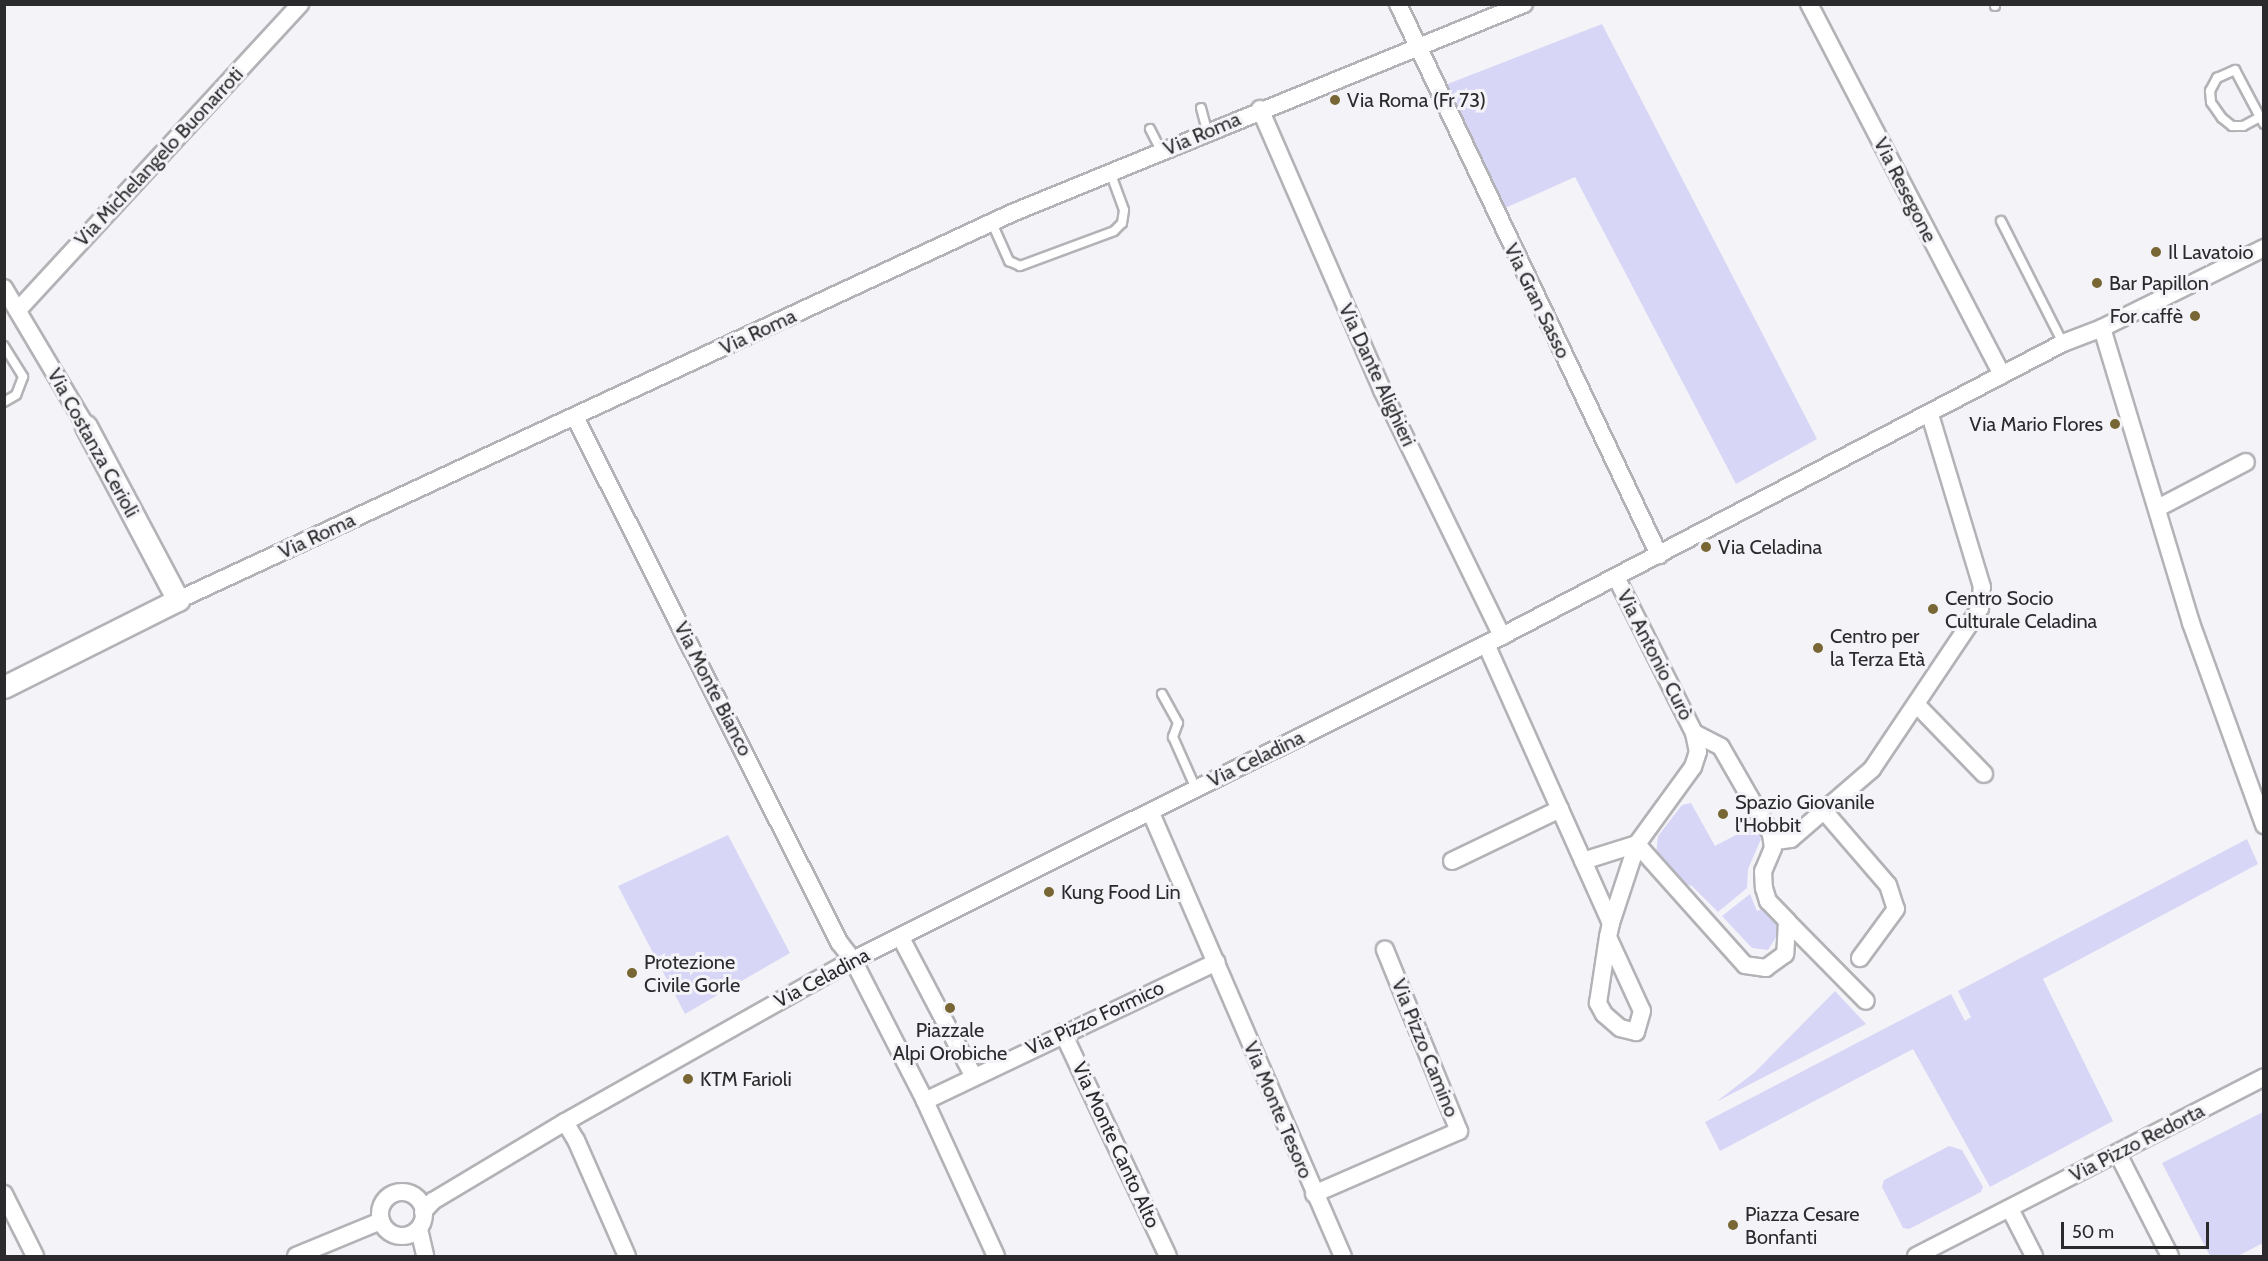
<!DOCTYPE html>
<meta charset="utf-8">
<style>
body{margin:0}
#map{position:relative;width:2268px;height:1261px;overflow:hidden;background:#f4f4f8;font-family:Cabin,sans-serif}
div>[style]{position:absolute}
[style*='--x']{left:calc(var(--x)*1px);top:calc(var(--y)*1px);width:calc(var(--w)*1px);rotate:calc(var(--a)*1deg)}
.green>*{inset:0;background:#d8d6f6}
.roads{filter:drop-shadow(2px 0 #b3b3b7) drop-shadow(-2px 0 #b3b3b7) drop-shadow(0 2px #b3b3b7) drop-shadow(0 -2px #b3b3b7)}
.service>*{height:8px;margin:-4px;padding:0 4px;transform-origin:4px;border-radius:4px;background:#fff}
.minor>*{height:16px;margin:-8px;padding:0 8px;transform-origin:8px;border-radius:8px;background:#fff}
.minor>.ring{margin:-8px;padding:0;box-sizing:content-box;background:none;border:16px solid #fff;border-radius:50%}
.tertiary>*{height:21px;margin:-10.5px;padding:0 10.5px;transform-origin:10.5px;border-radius:10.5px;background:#fff}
.dots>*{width:16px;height:16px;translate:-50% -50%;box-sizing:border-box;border:3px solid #f4f4f8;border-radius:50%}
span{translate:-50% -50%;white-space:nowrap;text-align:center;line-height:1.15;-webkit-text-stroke:6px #f4f4f8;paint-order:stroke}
.poi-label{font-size:20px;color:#2b2a2c}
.left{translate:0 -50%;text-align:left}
.right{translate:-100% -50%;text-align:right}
.street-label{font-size:20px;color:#2b2a2c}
.frame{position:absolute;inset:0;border:6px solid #2b2a2c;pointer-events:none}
.scale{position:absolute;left:2061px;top:1222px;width:148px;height:27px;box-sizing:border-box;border:3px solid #2b2a2c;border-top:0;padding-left:8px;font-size:18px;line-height:21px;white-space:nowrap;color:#2b2a2c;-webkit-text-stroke:4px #f4f4f8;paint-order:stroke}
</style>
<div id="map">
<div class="green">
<i style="clip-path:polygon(1602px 24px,1817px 439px,1736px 484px,1575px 177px,1503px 209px,1445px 85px)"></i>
<i style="clip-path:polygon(1691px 803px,1715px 846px,1755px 825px,1761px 839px,1748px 869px,1747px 888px,1718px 912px,1692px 886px,1684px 884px,1656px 854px,1658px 836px,1682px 805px)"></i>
<i style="clip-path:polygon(728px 835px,790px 953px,685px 1014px,618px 886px)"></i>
<i style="clip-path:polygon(2247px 839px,2258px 864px,2043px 979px,2113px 1121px,1990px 1187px,1913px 1049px,1720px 1151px,1705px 1122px,1951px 994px,1965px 1021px,1971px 1017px,1958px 991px)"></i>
<i style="clip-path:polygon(1750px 894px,1757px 911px,1763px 909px,1782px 928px,1768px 950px,1752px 948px,1722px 916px)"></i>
<i style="clip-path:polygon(1835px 991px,1866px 1024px,1716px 1102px,1755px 1072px)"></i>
<i style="clip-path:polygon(2263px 1112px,2263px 1243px,2238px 1256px,2210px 1256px,2162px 1163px)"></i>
<i style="clip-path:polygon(1949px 1146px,1962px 1150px,1983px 1187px,1981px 1192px,1909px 1229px,1903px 1228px,1882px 1187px,1884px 1180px)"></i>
</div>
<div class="roads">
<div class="service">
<i style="--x:1995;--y:4;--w:2;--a:90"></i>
<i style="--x:1201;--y:108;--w:24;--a:75"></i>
<i style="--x:2260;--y:117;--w:19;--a:152"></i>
<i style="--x:2243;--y:126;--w:11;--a:180"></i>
<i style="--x:2232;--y:126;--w:13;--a:-141"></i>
<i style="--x:2222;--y:118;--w:19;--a:-125"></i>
<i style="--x:2211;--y:102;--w:11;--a:-95"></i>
<i style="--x:2210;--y:91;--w:15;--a:-62"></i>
<i style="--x:2217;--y:78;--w:20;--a:-24"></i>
<i style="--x:2235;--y:70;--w:53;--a:62"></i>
<i style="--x:2260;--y:117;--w:8;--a:60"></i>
<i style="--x:1150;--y:129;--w:25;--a:63"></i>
<i style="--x:2001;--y:221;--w:137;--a:63.1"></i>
<i style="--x:992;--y:223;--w:42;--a:65.9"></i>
<i style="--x:1009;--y:261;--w:12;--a:24"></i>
<i style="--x:1020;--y:266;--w:100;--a:-20.4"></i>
<i style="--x:1114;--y:231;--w:11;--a:-45"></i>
<i style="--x:1122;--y:223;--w:13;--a:-81"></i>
<i style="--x:1124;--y:210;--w:40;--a:-110.2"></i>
<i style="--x:4;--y:346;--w:36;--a:58"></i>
<i style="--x:23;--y:377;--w:19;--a:111"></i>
<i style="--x:16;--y:395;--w:14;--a:150"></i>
<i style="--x:1162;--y:694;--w:33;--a:61"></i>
<i style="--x:1178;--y:723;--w:15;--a:110"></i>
<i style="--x:1173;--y:737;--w:57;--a:66.1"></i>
</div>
<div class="minor">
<i style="--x:1398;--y:4;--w:610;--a:64.65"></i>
<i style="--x:1809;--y:4;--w:418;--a:62.5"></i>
<i style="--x:1260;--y:109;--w:306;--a:66.5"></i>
<i style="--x:1382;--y:390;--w:274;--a:64"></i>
<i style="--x:4;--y:288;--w:161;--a:59.3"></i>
<i style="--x:18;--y:310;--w:416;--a:-47.3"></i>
<i style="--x:2102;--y:328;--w:308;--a:73.2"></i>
<i style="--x:2191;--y:623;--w:215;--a:70.1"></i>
<i style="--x:575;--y:417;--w:588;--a:63.3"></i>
<i style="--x:839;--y:942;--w:23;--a:52"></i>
<i style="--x:853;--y:960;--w:158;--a:62.9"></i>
<i style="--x:925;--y:1101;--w:323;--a:-25.5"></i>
<i style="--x:2158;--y:508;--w:99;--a:-27.6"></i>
<i style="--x:1616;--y:577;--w:174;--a:63.4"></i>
<i style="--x:1694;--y:733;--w:30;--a:27"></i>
<i style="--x:1721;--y:747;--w:100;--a:60.1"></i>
<i style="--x:1771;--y:834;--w:14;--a:82"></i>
<i style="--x:1773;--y:848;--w:25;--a:113"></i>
<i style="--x:1763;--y:871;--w:17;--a:87"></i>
<i style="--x:1764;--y:888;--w:14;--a:73"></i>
<i style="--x:1768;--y:901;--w:28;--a:46"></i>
<i style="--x:1787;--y:921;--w:33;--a:93"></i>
<i style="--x:1785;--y:954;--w:24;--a:144"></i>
<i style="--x:1766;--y:968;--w:21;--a:-172"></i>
<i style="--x:1745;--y:965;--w:162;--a:-131.8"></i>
<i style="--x:178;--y:600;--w:919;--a:-24.89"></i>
<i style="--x:1012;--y:213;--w:553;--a:-22.21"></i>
<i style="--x:1486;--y:644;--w:306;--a:65.9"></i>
<i style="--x:1917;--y:705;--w:96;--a:45.8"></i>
<i style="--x:1825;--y:812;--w:96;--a:49.2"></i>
<i style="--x:1888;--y:885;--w:25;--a:72"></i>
<i style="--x:1896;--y:909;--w:61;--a:126.3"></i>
<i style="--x:1151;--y:813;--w:483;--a:66.6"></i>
<i style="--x:1771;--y:834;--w:13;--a:29"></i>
<i style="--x:1782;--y:840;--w:9;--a:-6"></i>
<i style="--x:1791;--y:839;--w:107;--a:-40.8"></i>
<i style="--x:1872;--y:769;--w:194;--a:-56.1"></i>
<i style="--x:1980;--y:608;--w:21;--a:-85"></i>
<i style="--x:1982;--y:587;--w:180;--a:-106.8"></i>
<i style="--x:1452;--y:861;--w:120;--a:-25.7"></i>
<i style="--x:1583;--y:861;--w:57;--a:-17.5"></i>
<i style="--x:1787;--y:921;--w:112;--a:45.4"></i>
<i style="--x:1608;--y:937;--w:81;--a:65.3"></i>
<i style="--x:1642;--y:1011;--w:22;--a:106"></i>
<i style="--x:1636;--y:1032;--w:16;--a:-166"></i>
<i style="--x:1620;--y:1028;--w:21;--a:-139"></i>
<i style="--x:1604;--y:1014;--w:13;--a:-119"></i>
<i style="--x:1598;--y:1003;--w:67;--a:-81.4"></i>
<i style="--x:1608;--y:937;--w:14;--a:-78"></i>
<i style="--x:1611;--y:923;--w:83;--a:-71.8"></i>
<i style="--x:1637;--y:844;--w:95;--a:-54"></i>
<i style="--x:1693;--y:767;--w:16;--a:-72"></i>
<i style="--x:1698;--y:752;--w:19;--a:-102"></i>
<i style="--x:901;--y:938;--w:155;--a:62.3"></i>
<i style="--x:1063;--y:1033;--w:246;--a:64.8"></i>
<i style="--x:925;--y:1101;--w:170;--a:65.4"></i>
<i style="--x:565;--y:1122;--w:21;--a:59"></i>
<i style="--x:576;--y:1140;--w:127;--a:66.3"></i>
<i style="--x:2118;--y:1154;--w:114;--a:63"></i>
<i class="ring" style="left:380px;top:1192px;width:28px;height:28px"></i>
<i style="--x:4;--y:1194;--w:69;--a:63.4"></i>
<i style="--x:1314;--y:1194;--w:158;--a:-23.5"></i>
<i style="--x:1459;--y:1131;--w:196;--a:-112.2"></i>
<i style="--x:2010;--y:1209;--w:53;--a:62.9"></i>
<i style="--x:423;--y:1212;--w:15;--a:-48"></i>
<i style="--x:433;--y:1201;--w:154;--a:-30.9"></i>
<i style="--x:565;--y:1122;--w:330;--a:-29.4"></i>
<i style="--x:853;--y:960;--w:725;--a:-26.53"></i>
<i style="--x:1502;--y:636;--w:633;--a:-27.58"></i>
<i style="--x:2063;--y:343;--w:42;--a:-21"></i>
<i style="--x:2102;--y:328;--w:181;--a:-26.3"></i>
<i style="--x:419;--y:1229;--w:28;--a:77"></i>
<i style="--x:296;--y:1256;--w:92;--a:-22.4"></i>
<i style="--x:1916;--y:1256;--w:391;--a:-27.2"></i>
</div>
<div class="tertiary">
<i style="--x:4;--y:687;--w:195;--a:-26.6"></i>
<i style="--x:178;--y:600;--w:197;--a:-117.9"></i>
</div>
</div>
<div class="dots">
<i style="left:1335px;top:100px;background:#786634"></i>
<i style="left:2156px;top:252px;background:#786634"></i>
<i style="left:2097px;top:283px;background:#786634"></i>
<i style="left:2195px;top:316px;background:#786634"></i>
<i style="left:2115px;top:424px;background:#786634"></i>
<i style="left:1706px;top:547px;background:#786634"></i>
<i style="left:1933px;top:609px;background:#786634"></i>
<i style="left:1818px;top:648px;background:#786634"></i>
<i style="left:1723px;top:814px;background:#786634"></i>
<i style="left:1049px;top:892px;background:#786634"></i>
<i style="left:632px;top:973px;background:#786634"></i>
<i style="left:950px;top:1008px;background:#786634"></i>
<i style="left:688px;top:1079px;background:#786634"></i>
<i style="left:1733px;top:1225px;background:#786634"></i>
</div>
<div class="poi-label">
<span class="left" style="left:1347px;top:100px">Via Roma (Fr 73)</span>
<span class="left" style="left:2168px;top:252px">Il Lavatoio</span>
<span class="left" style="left:2109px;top:283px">Bar Papillon</span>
<span class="right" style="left:2183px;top:316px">For caffè</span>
<span class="right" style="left:2103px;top:424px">Via Mario Flores</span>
<span class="left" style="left:1718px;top:547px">Via Celadina</span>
<span class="left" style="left:1945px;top:610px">Centro Socio<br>Culturale Celadina</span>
<span class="left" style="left:1830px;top:648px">Centro per<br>la Terza Età</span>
<span class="left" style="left:1735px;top:814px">Spazio Giovanile<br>l'Hobbit</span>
<span class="left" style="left:1061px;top:892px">Kung Food Lin</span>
<span class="left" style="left:644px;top:974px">Protezione<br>Civile Gorle</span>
<span style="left:950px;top:1042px">Piazzale<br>Alpi Orobiche</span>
<span class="left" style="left:700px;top:1079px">KTM Farioli</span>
<span class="left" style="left:1745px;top:1226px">Piazza Cesare<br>Bonfanti</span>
</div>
<div class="street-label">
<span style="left:1202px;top:134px;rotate:-23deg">Via Roma</span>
<span style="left:159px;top:157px;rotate:-47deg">Via Michelangelo Buonarroti</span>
<span style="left:1905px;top:190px;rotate:63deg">Via Resegone</span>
<span style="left:1537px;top:301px;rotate:64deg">Via Gran Sasso</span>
<span style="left:758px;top:332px;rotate:-25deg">Via Roma</span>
<span style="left:1377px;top:375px;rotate:65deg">Via Dante Alighieri</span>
<span style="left:93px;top:443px;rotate:61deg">Via Costanza Cerioli</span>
<span style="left:317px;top:536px;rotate:-25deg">Via Roma</span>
<span style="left:1655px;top:655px;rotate:63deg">Via Antonio Curò</span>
<span style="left:713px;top:689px;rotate:63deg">Via Monte Bianco</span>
<span style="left:1256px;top:759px;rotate:-26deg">Via Celadina</span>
<span style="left:822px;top:978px;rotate:-28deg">Via Celadina</span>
<span style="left:1095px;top:1018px;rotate:-25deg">Via Pizzo Formico</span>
<span style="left:1425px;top:1048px;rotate:68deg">Via Pizzo Camino</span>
<span style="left:1278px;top:1110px;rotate:67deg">Via Monte Tesoro</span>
<span style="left:2137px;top:1143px;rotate:-27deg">Via Pizzo Redorta</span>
<span style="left:1116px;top:1145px;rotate:65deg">Via Monte Canto Alto</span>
</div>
<div class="frame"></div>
<div class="scale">50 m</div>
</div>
